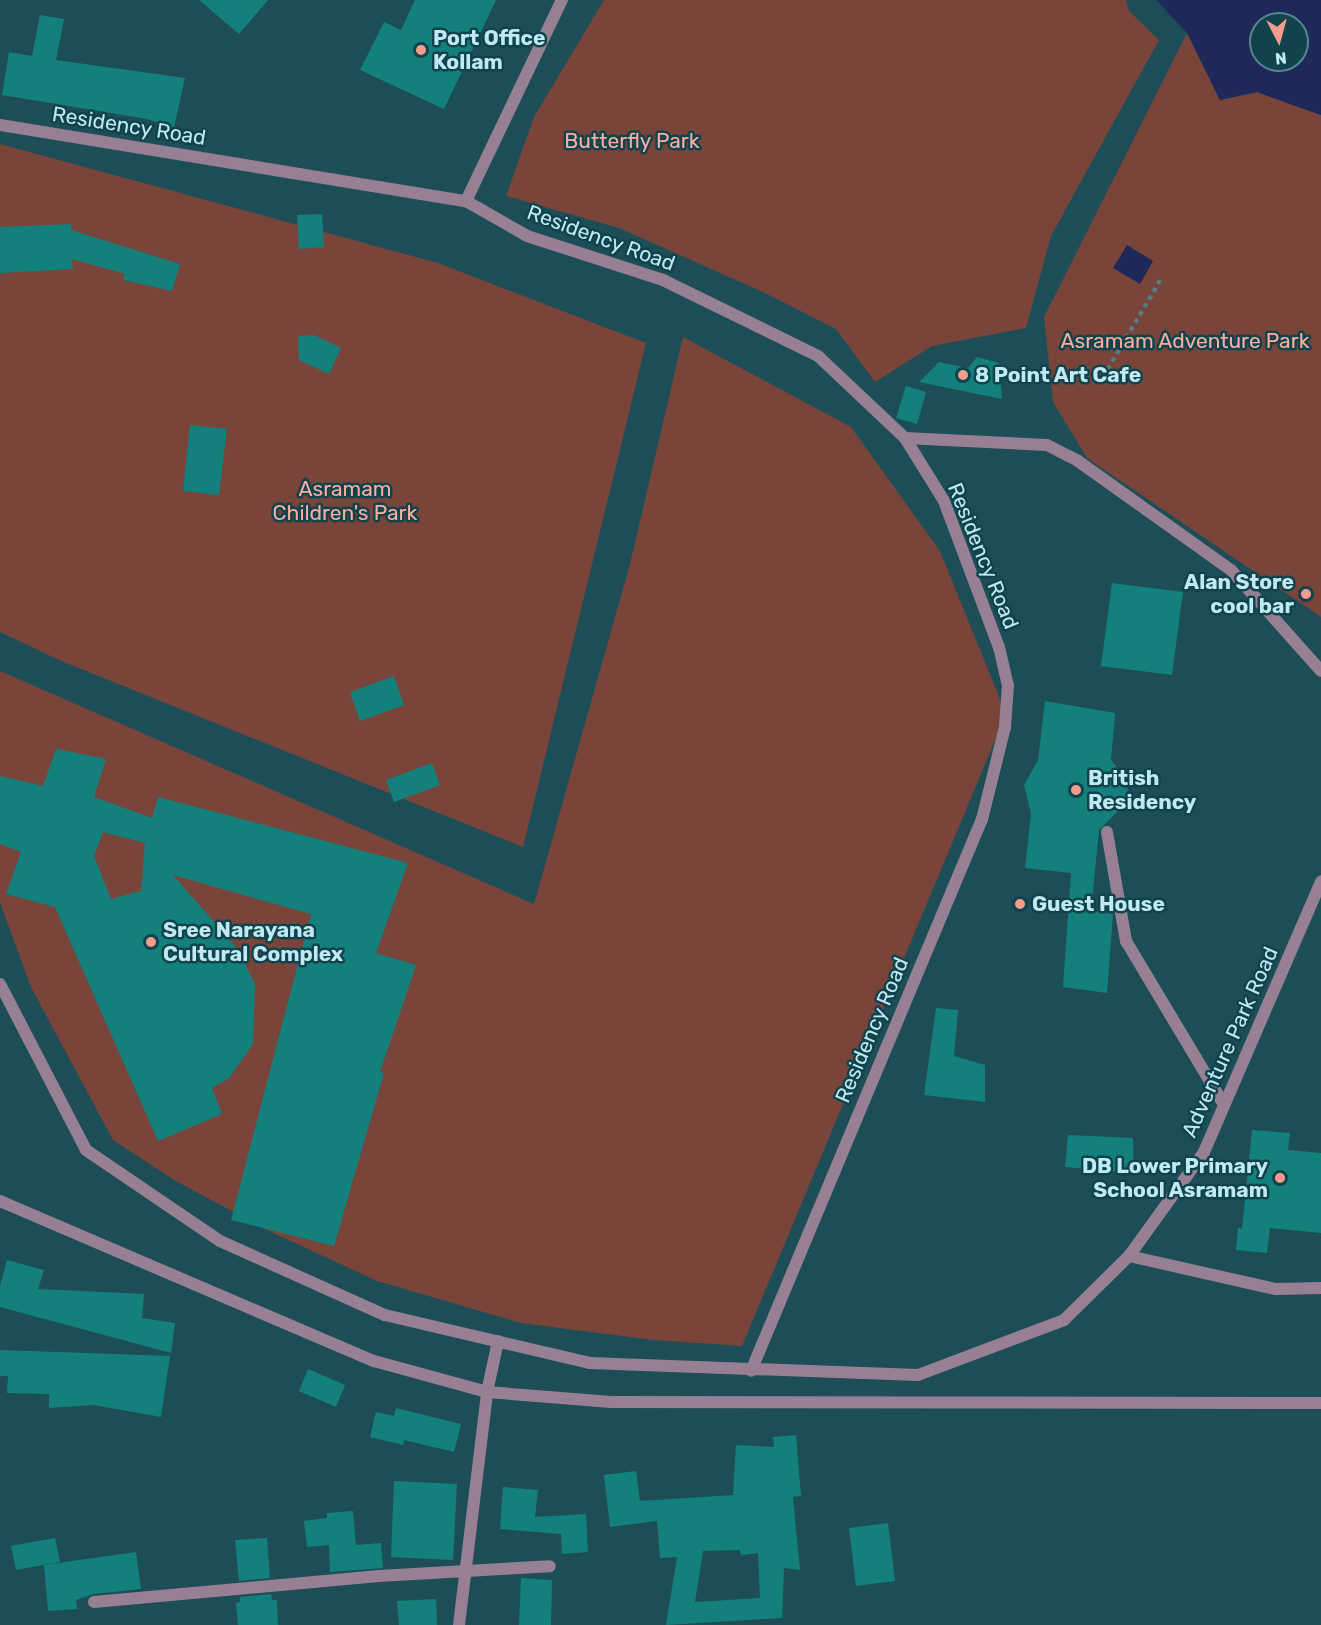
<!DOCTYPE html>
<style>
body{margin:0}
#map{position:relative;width:1321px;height:1625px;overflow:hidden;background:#1d4e57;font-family:Rubik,sans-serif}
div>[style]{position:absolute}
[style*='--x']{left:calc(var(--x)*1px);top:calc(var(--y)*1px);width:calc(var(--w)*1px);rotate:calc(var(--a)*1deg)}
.green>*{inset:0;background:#79443a}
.water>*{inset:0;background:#1e2859}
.building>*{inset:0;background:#13807c}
.path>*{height:4px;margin-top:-2px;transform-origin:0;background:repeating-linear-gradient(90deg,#517f88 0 4.5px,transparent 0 9px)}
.lane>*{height:12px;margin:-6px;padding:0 6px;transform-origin:6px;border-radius:6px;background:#978093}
.street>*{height:12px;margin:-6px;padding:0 6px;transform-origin:6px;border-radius:6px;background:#978093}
.dots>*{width:16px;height:16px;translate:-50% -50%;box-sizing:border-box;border:3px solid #10434c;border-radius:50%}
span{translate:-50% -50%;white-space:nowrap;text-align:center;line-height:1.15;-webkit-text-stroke:5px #10434c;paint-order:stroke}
.poi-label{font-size:21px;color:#c0eaf2;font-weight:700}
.left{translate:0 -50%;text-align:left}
.right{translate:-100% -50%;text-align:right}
.street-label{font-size:21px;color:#c0eaf2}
.park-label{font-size:21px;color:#fdae9f}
.north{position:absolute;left:1249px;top:12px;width:60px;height:60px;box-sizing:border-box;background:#10434c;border:2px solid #56868e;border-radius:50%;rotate:174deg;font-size:16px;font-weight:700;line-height:24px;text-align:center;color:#c0eaf2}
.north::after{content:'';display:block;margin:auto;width:21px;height:27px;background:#f49d8c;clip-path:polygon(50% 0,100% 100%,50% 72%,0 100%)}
</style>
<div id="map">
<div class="green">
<i style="clip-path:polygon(604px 0,1126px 0,1129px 11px,1159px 40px,1051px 236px,1026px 328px,932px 346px,875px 382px,836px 329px,765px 293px,619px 228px,506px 196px,534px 117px)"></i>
<i style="clip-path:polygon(1187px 33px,1220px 100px,1257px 92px,1321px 115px,1321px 617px,1087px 458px,1053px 402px,1044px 317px)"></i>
<i style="clip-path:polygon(0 144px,438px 263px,646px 343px,523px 847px,59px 660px,0 632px)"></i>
<i style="clip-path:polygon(683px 337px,851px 427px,940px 551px,1006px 714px,742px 1346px,653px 1340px,521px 1323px,377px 1281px,267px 1230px,174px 1180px,113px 1140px,31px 987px,0 903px,0 671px,534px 904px,630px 564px)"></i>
</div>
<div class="water">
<i style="clip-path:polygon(evenodd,1156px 0,1321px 0,1321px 115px,1257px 92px,1220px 100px,1187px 33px,1156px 0,1261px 24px,1297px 24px,1297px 60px,1261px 60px,1261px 24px)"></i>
<i style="clip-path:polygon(1127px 245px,1153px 261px,1140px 284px,1113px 268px)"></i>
</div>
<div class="building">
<i style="clip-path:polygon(199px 0,268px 0,239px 34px)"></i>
<i style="clip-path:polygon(415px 0,496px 0,444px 109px,360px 70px,384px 22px,401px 30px)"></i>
<i style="clip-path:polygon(40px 15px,64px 19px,56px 60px,185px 78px,174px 128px,147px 119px,2px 95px,9px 52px,32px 56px)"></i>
<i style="clip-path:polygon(322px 214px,324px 247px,299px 249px,297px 215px)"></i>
<i style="clip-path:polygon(71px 224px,71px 230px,180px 264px,172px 291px,123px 280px,125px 274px,72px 259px,73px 269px,0 273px,0 227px)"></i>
<i style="clip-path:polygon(314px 335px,341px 348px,329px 374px,299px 360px,298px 336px)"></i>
<i style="clip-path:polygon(977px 357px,999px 363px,1002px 399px,919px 382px,939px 362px,968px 368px)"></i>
<i style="clip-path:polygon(906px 386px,926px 392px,917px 424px,896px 418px)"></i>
<i style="clip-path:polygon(190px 425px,227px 429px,219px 495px,183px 491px)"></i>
<i style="clip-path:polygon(1112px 583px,1183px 592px,1172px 675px,1101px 666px)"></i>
<i style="clip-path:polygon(394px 676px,404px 705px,360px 721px,350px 692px)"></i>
<i style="clip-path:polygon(1045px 701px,1115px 713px,1111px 760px,1128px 781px,1127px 802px,1099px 830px,1091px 911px,1113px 914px,1107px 993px,1063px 987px,1071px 873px,1025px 868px,1031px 814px,1024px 785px,1038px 760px)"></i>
<i style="clip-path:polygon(evenodd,56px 749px,106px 759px,94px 797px,152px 818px,158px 797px,408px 863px,376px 953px,416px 965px,380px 1072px,384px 1073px,334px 1246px,231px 1220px,311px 914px,173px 875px,237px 948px,255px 984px,253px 1044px,229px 1078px,212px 1088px,222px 1114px,158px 1141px,55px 907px,6px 894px,21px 852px,0 844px,0 776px,43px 786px,56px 749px,103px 832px,145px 843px,141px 891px,111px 899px,94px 856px,103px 832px)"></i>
<i style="clip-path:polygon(432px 763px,440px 785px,394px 802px,386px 780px)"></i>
<i style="clip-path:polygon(936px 1008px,958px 1010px,954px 1056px,985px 1065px,985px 1102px,924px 1095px)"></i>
<i style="clip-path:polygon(1252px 1130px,1290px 1133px,1288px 1150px,1321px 1153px,1321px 1233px,1270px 1228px,1267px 1253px,1236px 1250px,1238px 1228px,1242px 1229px)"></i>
<i style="clip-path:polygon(1068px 1135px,1133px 1138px,1134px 1173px,1065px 1167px)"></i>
<i style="clip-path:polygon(7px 1260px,44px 1270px,38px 1289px,144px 1294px,142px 1318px,175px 1323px,171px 1353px,0 1307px,0 1286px)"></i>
<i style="clip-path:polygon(0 1350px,170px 1356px,161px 1417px,94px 1405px,49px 1408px,49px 1394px,7px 1393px,8px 1376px,0 1376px)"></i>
<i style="clip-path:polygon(308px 1369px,345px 1385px,336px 1407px,299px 1391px)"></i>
<i style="clip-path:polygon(396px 1408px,461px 1424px,454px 1452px,404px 1440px,403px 1445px,370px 1437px,376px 1412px,394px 1416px)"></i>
<i style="clip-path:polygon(evenodd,796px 1435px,801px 1496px,793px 1497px,800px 1570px,784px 1568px,782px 1618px,666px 1625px,677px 1557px,660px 1558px,657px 1521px,610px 1527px,604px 1475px,636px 1471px,640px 1501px,733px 1495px,736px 1445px,774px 1447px,773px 1437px,796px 1435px,740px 1550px,741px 1555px,758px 1553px,760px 1598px,695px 1602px,703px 1551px,740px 1550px)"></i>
<i style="clip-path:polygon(394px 1481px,457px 1484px,453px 1560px,391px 1557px)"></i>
<i style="clip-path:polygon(503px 1487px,538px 1490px,535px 1517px,586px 1514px,588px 1552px,562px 1554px,561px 1534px,500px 1529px)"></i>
<i style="clip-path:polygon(353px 1511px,356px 1545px,381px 1543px,383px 1568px,330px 1572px,329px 1545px,307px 1547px,304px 1521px,327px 1518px,327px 1513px)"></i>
<i style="clip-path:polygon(888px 1523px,895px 1581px,856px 1586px,849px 1528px)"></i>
<i style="clip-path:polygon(55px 1538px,60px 1562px,16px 1570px,11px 1546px)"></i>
<i style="clip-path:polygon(267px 1538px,270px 1578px,239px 1581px,235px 1540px)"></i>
<i style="clip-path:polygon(136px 1552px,141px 1589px,93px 1594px,76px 1600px,77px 1609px,48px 1611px,44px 1565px)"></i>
<i style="clip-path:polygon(521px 1578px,552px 1580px,551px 1625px,519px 1625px)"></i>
<i style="clip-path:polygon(271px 1594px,272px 1600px,277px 1600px,278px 1625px,238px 1625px,236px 1603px,240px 1602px,240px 1597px)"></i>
<i style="clip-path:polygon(436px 1599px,437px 1625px,399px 1625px,397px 1601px)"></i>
</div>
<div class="path">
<i style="--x:1103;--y:377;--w:114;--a:-59.4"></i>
</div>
<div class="lane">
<i style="--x:1129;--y:1256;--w:151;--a:12.7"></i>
<i style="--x:1276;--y:1289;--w:45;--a:-1.3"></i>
</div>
<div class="street">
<i style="--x:0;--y:125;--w:472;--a:9.3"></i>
<i style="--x:466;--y:201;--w:70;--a:29.8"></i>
<i style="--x:527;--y:236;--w:143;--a:17.9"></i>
<i style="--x:663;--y:280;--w:173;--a:26.1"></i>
<i style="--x:818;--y:356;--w:120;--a:43.3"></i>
<i style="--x:905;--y:438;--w:74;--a:58.2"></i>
<i style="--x:944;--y:501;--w:156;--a:69.4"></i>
<i style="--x:999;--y:647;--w:39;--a:77"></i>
<i style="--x:1008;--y:685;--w:42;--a:94.1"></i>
<i style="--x:1005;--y:727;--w:95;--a:104"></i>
<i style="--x:982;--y:819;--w:598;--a:112.71"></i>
<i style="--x:466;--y:201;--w:223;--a:-64.5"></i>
<i style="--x:905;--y:438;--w:142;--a:2.8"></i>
<i style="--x:1047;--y:445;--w:35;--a:27"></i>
<i style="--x:1078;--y:461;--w:188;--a:35.5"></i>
<i style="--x:1231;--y:570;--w:135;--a:48.3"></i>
<i style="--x:1107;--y:832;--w:111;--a:80.1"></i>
<i style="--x:1126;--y:941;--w:191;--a:59.1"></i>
<i style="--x:0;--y:984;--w:187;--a:62.6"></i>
<i style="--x:86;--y:1150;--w:162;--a:34.2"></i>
<i style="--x:220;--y:1241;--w:181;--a:24.2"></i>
<i style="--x:385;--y:1315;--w:210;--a:13.2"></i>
<i style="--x:589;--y:1363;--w:329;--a:2.1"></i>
<i style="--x:918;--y:1375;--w:156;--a:-20.6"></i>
<i style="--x:1064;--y:1320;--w:91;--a:-44.6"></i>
<i style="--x:1129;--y:1256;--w:128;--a:-54.2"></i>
<i style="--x:1204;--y:1152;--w:295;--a:-66.6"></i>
<i style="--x:0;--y:1201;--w:407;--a:23.2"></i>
<i style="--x:374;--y:1361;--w:117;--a:15.3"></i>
<i style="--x:487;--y:1392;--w:124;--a:4.6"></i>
<i style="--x:611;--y:1402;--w:710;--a:0.08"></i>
<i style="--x:94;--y:1602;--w:286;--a:-5.2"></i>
<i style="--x:379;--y:1576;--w:171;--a:-3.3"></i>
<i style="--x:459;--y:1625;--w:235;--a:-83.1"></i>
<i style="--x:487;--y:1392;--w:52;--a:-77.8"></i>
</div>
<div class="dots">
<i style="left:421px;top:50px;background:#f49d8c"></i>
<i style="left:963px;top:375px;background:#f49d8c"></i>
<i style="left:1306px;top:594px;background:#f49d8c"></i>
<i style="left:1076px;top:790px;background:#f49d8c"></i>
<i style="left:1020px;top:904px;background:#f49d8c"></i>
<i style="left:151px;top:942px;background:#f49d8c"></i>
<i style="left:1280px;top:1178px;background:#f49d8c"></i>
</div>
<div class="poi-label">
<span class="left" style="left:433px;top:50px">Port Office<br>Kollam</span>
<span class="left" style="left:975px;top:375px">8 Point Art Cafe</span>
<span class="right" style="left:1294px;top:594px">Alan Store<br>cool bar</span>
<span class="left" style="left:1088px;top:790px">British<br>Residency</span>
<span class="left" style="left:1032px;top:904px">Guest House</span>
<span class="left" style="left:163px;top:942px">Sree Narayana<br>Cultural Complex</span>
<span class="right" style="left:1268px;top:1178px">DB Lower Primary<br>School Asramam</span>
</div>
<div class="street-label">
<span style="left:129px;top:126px;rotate:9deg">Residency Road</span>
<span style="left:601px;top:238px;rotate:20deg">Residency Road</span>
<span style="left:983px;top:556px;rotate:68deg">Residency Road</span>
<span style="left:872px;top:1030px;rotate:-67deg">Residency Road</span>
<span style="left:1230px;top:1042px;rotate:-66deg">Adventure Park Road</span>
</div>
<div class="park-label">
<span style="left:632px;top:141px">Butterfly Park</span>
<span style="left:1185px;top:341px">Asramam Adventure Park</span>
<span style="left:345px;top:501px">Asramam<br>Children's Park</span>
</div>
<div class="north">N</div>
</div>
